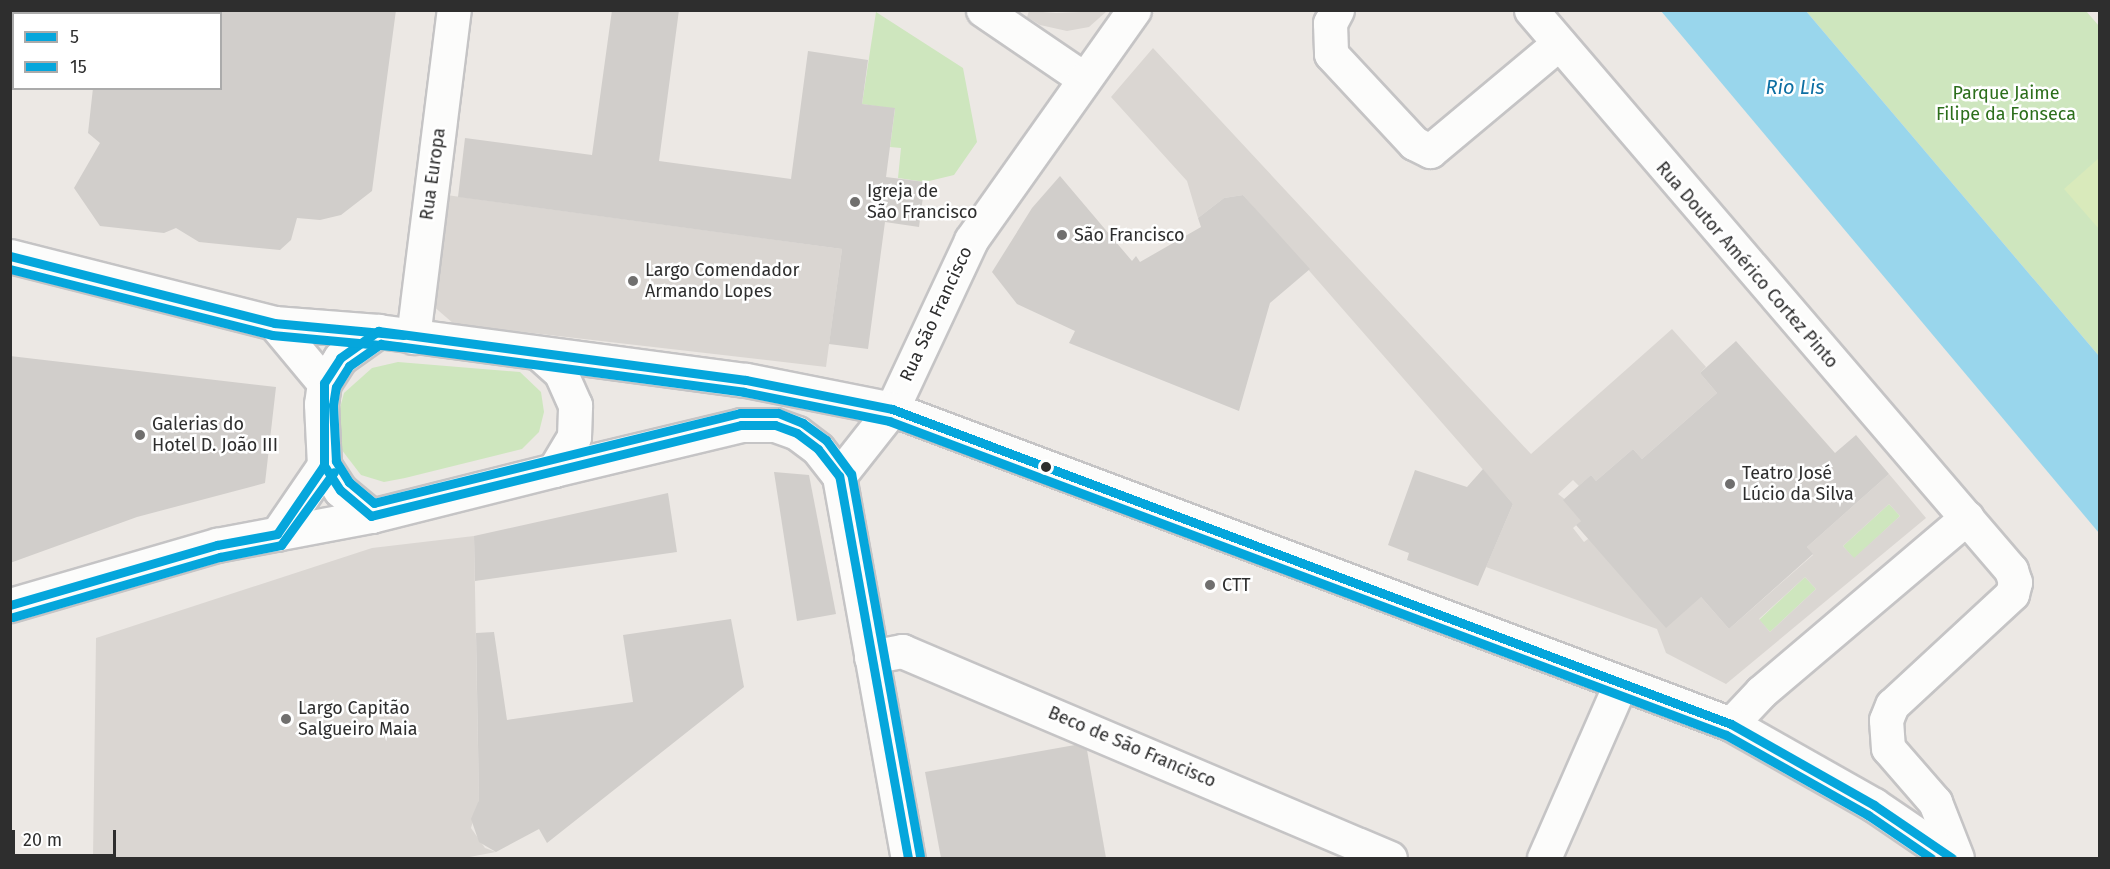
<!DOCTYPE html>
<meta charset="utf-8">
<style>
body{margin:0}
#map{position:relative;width:2110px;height:869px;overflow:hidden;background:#ece8e4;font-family:"Fira Sans",sans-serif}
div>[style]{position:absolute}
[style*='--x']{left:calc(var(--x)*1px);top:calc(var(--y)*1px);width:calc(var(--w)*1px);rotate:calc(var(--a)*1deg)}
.green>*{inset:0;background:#cee6be}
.pitch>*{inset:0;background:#d9eabb}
.plaza>*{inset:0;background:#dad6d2}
.water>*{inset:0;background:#99d6ec}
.building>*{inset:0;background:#d1cecb}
.roads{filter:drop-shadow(2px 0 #c5c4c5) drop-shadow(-2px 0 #c5c4c5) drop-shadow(0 2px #c5c4c5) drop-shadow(0 -2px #c5c4c5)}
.minor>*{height:33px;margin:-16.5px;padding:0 16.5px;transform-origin:16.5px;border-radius:16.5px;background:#fcfcfb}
.tertiary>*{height:33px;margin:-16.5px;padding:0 16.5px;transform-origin:16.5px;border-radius:16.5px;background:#fcfcfb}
.secondary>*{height:33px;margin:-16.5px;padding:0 16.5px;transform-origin:16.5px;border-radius:16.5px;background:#fcfcfb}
.bus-1>*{height:9px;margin:-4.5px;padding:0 4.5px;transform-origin:4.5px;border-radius:4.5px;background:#05a6dc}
.bus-2>*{height:9px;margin:-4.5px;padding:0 4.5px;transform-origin:4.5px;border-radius:4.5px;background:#05a6dc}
.dots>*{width:16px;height:16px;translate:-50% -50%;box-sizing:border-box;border:3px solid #fff;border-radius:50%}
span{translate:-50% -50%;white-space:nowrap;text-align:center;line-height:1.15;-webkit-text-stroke:5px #fff;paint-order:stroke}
.park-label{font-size:18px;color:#2c6e1b}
.street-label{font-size:18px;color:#2e2e2e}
.poi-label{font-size:18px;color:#2e2e2e}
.left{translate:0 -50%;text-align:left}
.water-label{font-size:20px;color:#0d6fa3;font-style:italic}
.frame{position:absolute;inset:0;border:12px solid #2e2e2e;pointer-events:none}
.legend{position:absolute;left:12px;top:12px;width:210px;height:78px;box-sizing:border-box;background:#fff;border:2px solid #ababab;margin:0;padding:8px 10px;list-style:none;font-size:18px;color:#2e2e2e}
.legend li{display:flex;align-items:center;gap:12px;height:30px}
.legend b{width:30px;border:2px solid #ababab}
.scale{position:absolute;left:12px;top:830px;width:104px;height:27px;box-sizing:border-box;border:3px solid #2e2e2e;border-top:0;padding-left:8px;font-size:18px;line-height:21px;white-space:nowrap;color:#2e2e2e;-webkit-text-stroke:4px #fff;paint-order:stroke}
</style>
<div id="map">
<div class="green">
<i style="clip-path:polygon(1806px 11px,2086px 11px,2099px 26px,2099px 356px)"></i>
<i style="clip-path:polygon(876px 12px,963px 68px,977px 142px,954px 175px,925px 182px,898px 178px,901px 148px,890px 147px,895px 109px,862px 104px)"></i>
<i style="clip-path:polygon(398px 362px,520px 372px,541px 392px,544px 412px,539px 432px,522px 449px,405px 478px,384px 482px,361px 475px,338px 445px,337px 419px,344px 393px,372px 368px)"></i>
<i style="clip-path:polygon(1889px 504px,1900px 516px,1854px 559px,1843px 546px)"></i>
<i style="clip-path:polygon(1805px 577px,1816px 589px,1770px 632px,1759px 620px)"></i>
</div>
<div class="pitch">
<i style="clip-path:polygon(2099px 158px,2099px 229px,2064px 189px)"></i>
</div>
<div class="plaza">
<i style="clip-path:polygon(1029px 11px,1056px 13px,1107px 11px,1089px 27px,1067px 31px,1040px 25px,1027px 17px)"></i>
<i style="clip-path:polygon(evenodd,1153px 48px,1531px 454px,1672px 329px,1706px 367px,1700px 373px,1717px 393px,1642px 459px,1633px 449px,1596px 481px,1591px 475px,1579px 486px,1573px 480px,1558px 494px,1587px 516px,1573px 528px,1584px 542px,1588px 539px,1701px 597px,1729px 629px,1813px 555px,1807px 547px,1889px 474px,1926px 518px,1726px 684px,1666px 653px,1657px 629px,1486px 567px,1513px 504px,1243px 195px,1224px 198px,1198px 218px,1187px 181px,1111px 97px,1153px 48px,1889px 504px,1900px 516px,1854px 558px,1843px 546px,1889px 504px,1153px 48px,1805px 577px,1816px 589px,1770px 632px,1759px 619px,1805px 577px)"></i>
<i style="clip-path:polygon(439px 194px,842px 249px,826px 367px,454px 324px,432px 305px)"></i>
<i style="clip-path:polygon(474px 536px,479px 800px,471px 828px,485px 848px,496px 852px,464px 858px,93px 858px,96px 638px,372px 548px)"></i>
</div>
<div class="water">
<i style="clip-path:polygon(1661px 11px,1806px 11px,2099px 356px,2099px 533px)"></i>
</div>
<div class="building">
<i style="clip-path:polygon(220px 10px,396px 10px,372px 191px,341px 215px,320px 220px,297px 218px,291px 240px,280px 250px,199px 242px,176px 228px,164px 233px,100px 226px,74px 188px,100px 143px,88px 133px,93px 88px,220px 88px)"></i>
<i style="clip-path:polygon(612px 10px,679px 10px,659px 161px,791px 179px,808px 51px,868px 60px,862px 104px,895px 108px,886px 177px,925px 182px,919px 227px,885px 222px,868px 349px,829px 344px,842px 249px,458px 197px,465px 138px,592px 155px)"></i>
<i style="clip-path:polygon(1060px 176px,1132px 261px,1136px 256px,1140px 262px,1201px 227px,1198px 218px,1224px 198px,1243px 195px,1310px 269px,1270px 303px,1239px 411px,1069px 343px,1075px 331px,1017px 304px,992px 272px,1032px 208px)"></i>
<i style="clip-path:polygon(1736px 341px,1835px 453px,1856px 435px,1889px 474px,1807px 547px,1813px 554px,1729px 629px,1701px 597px,1666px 628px,1576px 525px,1581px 521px,1563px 500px,1591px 475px,1596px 481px,1633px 449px,1642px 459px,1717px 393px,1700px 373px)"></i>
<i style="clip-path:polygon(10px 356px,276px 387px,265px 483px,137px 517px,10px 563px)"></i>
<i style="clip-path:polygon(1483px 469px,1513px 504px,1478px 586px,1407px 560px,1409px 553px,1388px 545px,1415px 470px,1467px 487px)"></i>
<i style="clip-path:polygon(774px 472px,809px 475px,836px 614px,797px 621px)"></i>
<i style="clip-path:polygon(668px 493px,677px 552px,475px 581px,474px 536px)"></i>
<i style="clip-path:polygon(731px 619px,744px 687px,547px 843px,539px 829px,496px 852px,479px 842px,471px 819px,479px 800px,476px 633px,494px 632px,507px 720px,633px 702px,623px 635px)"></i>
<i style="clip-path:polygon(1075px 745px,1087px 750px,1106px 858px,941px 858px,925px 772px)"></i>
</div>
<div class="roads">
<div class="minor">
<i style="--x:983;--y:10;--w:121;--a:34.2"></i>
<i style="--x:1337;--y:10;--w:15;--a:118"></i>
<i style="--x:1330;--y:23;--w:31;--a:88"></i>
<i style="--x:1331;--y:54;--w:122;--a:47"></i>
<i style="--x:1414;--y:143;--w:18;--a:27"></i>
<i style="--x:1430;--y:151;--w:168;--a:-39.9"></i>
<i style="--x:1531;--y:10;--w:738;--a:49.4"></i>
<i style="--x:2011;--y:570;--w:13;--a:72"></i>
<i style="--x:2015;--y:582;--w:12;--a:104"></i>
<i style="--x:2012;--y:594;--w:163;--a:137.2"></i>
<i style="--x:1892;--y:705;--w:16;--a:112"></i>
<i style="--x:1886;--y:720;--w:28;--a:86"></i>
<i style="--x:1888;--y:748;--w:72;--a:49"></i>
<i style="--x:1935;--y:802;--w:60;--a:68.6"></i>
<i style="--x:413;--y:337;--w:330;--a:-82.9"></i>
<i style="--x:892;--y:409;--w:187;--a:-64.9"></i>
<i style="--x:971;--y:240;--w:282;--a:-54.7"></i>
<i style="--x:871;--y:657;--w:32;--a:-11"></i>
<i style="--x:902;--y:651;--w:530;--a:22.99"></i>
<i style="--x:1731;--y:724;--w:44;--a:-46.8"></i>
<i style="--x:1761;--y:692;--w:270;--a:-40.3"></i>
<i style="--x:1544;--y:858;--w:191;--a:-66.3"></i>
</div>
<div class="tertiary">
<i style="--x:554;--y:470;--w:192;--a:-13.5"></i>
<i style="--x:741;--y:425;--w:34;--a:0"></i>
<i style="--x:775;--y:425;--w:23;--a:20"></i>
<i style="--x:797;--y:433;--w:26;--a:37"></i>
<i style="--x:818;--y:449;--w:34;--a:52"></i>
<i style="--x:839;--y:476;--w:388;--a:79.8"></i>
<i style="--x:839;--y:476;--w:85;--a:-51.7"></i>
</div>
<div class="secondary">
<i style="--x:10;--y:256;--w:272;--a:14.2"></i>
<i style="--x:274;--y:323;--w:104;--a:4.4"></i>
<i style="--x:378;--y:331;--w:371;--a:7.6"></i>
<i style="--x:746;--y:380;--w:149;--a:11.2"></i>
<i style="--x:892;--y:409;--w:896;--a:20.58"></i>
<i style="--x:1731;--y:724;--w:164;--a:29.5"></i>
<i style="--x:1874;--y:805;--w:94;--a:34.2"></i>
<i style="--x:274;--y:323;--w:78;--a:50.2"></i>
<i style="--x:371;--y:516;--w:40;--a:-140"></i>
<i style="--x:340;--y:490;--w:30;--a:-123"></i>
<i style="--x:324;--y:465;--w:61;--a:-92.8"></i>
<i style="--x:321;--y:404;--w:21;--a:-82"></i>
<i style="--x:324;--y:383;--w:30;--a:-57"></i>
<i style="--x:340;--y:358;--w:47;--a:-35.4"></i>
<i style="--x:277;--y:534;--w:83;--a:-55.7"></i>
<i style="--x:10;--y:605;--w:216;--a:-16.2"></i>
<i style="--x:217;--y:545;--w:157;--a:-10.7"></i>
<i style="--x:371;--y:516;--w:189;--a:-14.1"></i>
<i style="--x:554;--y:470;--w:39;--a:-59"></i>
<i style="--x:574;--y:437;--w:32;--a:-88"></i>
<i style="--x:575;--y:405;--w:35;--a:-114"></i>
<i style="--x:561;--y:373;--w:30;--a:-138"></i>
</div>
</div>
<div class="bus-1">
<i style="--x:10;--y:256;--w:272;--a:14.2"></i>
<i style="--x:274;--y:323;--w:130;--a:5.3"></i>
<i style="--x:10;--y:605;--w:216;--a:-16.2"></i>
<i style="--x:217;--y:545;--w:61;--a:-10.4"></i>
<i style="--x:277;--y:534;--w:83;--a:-55.7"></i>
<i style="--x:908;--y:858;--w:388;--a:-100.2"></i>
<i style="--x:839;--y:476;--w:34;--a:-128"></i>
<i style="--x:818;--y:449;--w:26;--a:-143"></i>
<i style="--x:797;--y:433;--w:23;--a:-160"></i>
<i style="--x:775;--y:425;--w:34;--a:180"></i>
<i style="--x:741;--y:425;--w:381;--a:166.2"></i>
<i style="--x:371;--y:516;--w:40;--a:-140"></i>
<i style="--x:340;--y:490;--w:30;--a:-123"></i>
<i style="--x:324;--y:465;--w:82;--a:-90"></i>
<i style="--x:324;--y:383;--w:30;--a:-57"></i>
<i style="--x:340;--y:358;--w:47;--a:-35.4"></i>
<i style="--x:378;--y:331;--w:371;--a:7.6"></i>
<i style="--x:746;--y:380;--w:149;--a:11.2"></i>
<i style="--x:892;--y:409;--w:896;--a:20.58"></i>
<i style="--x:1731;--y:724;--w:164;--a:29.5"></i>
<i style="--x:1874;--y:805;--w:94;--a:34.2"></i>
</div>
<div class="bus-2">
<i style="--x:10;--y:269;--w:270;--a:14.1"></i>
<i style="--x:272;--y:335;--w:131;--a:5.3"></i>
<i style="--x:13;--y:617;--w:216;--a:-16.2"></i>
<i style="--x:220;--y:557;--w:62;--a:-11.1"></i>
<i style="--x:281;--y:545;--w:90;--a:-54"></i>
<i style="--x:920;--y:856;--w:388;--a:-100.2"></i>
<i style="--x:851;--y:474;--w:42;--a:-126.3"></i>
<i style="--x:826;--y:440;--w:29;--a:-144"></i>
<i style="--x:803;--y:423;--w:27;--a:-158"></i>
<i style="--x:778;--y:413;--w:38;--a:180"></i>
<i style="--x:740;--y:413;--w:377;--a:166.2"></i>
<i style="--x:374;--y:503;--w:33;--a:-140"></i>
<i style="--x:349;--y:482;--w:25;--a:-122"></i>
<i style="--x:336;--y:461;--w:56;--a:-93.1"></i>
<i style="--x:333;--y:405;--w:18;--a:-81"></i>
<i style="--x:336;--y:387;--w:25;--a:-58"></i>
<i style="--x:349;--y:366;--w:39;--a:-35"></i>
<i style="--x:381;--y:344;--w:366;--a:7.5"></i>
<i style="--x:744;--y:392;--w:148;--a:11.3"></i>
<i style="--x:889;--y:421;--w:894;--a:20.56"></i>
<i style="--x:1726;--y:735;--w:163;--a:29.4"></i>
<i style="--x:1868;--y:815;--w:76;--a:34.3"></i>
</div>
<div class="dots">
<i style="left:855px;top:202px;background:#706f6e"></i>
<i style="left:1062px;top:235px;background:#706f6e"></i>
<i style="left:633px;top:281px;background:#706f6e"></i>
<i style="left:140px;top:435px;background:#706f6e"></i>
<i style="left:1046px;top:467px;background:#2e2e2e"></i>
<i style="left:1730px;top:484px;background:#706f6e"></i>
<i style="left:1210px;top:585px;background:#706f6e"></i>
<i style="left:286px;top:719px;background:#706f6e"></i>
</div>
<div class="park-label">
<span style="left:2006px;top:104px">Parque Jaime<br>Filipe da Fonseca</span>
</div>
<div class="street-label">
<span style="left:433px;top:174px;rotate:-82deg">Rua Europa</span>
<span style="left:1747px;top:265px;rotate:49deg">Rua Doutor Américo Cortez Pinto</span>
<span style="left:936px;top:314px;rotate:-65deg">Rua São Francisco</span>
<span style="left:1132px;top:747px;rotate:23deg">Beco de São Francisco</span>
</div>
<div class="poi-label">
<span class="left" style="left:867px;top:202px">Igreja de<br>São Francisco</span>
<span class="left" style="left:1074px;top:235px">São Francisco</span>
<span class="left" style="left:645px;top:281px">Largo Comendador<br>Armando Lopes</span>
<span class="left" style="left:152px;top:435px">Galerias do<br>Hotel D. João III</span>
<span class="left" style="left:1742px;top:484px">Teatro José<br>Lúcio da Silva</span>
<span class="left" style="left:1222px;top:585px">CTT</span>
<span class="left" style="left:298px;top:719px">Largo Capitão<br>Salgueiro Maia</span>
</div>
<div class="water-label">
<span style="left:1795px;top:87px">Rio Lis</span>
</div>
<div class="frame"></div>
<ul class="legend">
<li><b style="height:8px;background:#05a6dc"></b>5</li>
<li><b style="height:8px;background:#05a6dc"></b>15</li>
</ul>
<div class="scale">20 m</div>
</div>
